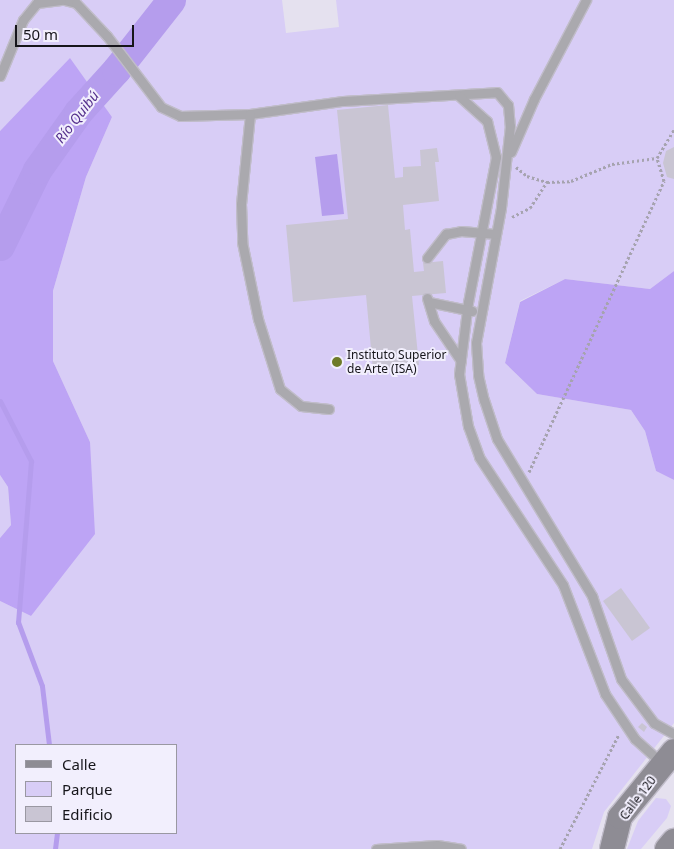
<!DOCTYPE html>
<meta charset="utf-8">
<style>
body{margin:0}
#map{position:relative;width:674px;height:849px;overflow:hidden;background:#e5e1ef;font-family:"Noto Sans",sans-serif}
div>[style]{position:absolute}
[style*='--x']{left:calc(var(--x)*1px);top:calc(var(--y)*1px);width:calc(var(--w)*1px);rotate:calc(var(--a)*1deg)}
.green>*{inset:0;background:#d8cdf6}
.forest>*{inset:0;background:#bda4f5}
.water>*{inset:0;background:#b59ded}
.stream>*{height:5px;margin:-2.5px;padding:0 2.5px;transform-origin:2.5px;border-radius:2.5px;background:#b59ded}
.river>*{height:29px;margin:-14.5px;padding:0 14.5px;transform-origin:14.5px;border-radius:14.5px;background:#b59ded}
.building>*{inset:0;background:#c9c5d3}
.path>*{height:3px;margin-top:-1.5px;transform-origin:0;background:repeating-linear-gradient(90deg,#a6a3af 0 2.5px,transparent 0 5px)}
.roads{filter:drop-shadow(1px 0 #c0bcc9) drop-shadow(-1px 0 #c0bcc9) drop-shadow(0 1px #c0bcc9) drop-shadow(0 -1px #c0bcc9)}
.lane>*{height:9px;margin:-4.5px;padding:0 4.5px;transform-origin:4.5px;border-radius:4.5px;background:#aaa9ae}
.secondary>*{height:24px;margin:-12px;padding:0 12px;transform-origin:12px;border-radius:12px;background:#8e8c94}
.dots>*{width:14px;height:14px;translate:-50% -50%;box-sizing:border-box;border:2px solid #f2effd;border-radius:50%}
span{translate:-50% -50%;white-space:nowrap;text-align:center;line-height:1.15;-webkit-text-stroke:4px #f2effd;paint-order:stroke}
.poi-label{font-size:12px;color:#16151a}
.left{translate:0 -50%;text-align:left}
.street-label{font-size:12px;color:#16151a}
.water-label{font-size:14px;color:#55318d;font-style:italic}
.legend{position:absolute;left:15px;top:744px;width:162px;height:90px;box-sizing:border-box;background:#f2effd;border:1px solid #9a98a2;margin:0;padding:6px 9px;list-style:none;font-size:15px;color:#16151a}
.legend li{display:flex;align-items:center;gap:10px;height:25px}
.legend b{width:25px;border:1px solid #9a98a2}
.scale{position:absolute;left:15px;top:25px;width:119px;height:22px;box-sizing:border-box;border:2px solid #16151a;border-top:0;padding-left:6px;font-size:15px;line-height:18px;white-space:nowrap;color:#16151a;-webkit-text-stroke:4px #f2effd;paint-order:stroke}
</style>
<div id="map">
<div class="green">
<i style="clip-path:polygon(evenodd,0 0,282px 0,286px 33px,339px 27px,336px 0,674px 0,674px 271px,650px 289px,565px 279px,520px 301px,505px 363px,537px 394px,631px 410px,645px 431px,656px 471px,674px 480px,674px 723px,604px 812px,592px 849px,0 849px,0 601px,31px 616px,90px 442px,53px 361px,53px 291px,86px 177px,112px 117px,70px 59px,0 131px,0 0,16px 745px,176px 745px,176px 833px,16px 833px,16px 745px)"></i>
<i style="clip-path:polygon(0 475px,8px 487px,11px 525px,0 538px)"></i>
<i style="clip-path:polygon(656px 798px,666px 799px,671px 806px,667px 818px,641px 849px,627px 849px,638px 821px)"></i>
</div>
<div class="forest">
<i style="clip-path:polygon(70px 58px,112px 117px,86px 177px,53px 291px,53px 361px,90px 442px,95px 534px,31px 616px,0 601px,0 538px,11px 525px,8px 487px,0 475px,0 131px)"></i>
<i style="clip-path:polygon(674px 271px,674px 480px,656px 471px,645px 431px,631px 410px,537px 394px,505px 363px,520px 302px,565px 279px,650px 289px)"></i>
</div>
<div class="water">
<i style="clip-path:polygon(337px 154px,344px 214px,322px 216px,315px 157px)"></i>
</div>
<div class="stream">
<i style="--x:0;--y:401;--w:68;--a:62.7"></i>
<i style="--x:31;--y:461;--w:162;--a:94.6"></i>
<i style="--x:18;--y:622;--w:68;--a:69.4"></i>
<i style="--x:42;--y:686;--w:59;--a:83.2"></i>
<i style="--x:55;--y:849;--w:16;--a:-83"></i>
</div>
<div class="river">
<i style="--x:0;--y:246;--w:85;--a:-64"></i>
<i style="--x:37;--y:170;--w:71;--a:-54.7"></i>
<i style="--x:78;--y:112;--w:57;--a:-47.9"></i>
<i style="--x:116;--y:70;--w:89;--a:-51.8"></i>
</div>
<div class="building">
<i style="clip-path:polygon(388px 105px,395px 178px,403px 177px,403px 167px,421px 166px,420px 150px,437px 148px,439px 162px,435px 162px,439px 201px,403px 205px,405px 230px,410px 229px,414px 272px,424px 271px,423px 263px,443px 261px,446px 293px,412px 296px,419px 365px,373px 370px,366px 295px,293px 302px,286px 225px,348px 219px,337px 110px)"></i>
<i style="clip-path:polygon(674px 147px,674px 179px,667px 177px,663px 163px,666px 151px)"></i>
<i style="clip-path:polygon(621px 588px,650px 628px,632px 641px,603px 601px)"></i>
<i style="clip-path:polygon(642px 723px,647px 727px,644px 732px,638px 727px)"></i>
</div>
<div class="path">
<i style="--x:516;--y:167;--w:14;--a:39"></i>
<i style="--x:527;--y:176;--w:21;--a:17"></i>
<i style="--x:512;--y:217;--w:20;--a:-27"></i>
<i style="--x:530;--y:208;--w:31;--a:-57"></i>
<i style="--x:547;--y:182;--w:24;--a:-2"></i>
<i style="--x:571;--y:181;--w:44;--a:-22.5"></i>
<i style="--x:612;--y:164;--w:45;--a:-7.6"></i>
<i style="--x:529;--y:472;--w:321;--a:-65.1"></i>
<i style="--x:664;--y:181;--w:24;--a:-107"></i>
<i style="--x:657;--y:158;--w:33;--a:-59"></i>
<i style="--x:560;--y:849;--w:129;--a:-62.8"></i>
</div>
<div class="roads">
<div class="lane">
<i style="--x:64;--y:0;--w:12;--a:14"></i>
<i style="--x:76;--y:3;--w:45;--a:46.8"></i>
<i style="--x:107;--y:36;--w:89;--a:52.7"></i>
<i style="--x:161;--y:107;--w:21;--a:25"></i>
<i style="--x:180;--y:116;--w:70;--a:-1.6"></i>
<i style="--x:250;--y:114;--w:94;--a:-8"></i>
<i style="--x:343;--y:101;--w:154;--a:-3.3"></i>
<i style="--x:497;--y:92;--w:17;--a:50"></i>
<i style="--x:508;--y:105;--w:21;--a:85"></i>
<i style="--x:510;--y:126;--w:82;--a:96.3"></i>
<i style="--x:501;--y:208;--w:137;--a:100.5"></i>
<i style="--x:476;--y:343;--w:32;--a:86"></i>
<i style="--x:478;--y:375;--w:26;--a:77"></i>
<i style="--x:484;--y:400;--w:41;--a:71.6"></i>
<i style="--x:497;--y:439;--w:184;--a:58.8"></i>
<i style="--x:592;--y:596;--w:88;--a:70.7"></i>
<i style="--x:621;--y:679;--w:55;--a:53.1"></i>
<i style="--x:654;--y:723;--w:23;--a:29"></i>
<i style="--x:0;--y:76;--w:61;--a:-67.7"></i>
<i style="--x:23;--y:20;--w:22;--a:-51"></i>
<i style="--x:37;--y:3;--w:24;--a:-7"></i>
<i style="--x:459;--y:96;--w:38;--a:42"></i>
<i style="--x:487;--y:121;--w:37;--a:76"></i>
<i style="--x:496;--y:157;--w:148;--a:100.9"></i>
<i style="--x:468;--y:302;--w:73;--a:97.1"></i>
<i style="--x:459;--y:374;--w:53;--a:80.2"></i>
<i style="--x:468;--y:426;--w:33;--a:70"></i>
<i style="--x:479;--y:457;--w:153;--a:56.7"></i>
<i style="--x:563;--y:585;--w:117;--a:68.9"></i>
<i style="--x:605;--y:694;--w:54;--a:56.3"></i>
<i style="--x:635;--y:739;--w:38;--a:42"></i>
<i style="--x:250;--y:114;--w:90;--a:95.7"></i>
<i style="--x:241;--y:204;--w:38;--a:88"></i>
<i style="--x:242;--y:242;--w:79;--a:78.3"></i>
<i style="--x:258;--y:319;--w:73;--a:72.6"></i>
<i style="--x:280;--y:389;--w:27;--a:39"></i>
<i style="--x:301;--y:406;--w:28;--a:6"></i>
<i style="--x:511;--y:152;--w:58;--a:-66.5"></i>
<i style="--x:534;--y:99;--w:112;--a:-62.3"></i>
<i style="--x:427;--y:258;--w:31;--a:-52"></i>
<i style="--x:446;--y:234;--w:15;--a:-11"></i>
<i style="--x:461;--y:231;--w:35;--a:5"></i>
<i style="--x:427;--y:298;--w:24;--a:73"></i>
<i style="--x:434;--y:321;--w:48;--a:56"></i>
<i style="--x:429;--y:302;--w:44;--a:11.8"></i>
<i style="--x:376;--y:849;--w:61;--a:-3.8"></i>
<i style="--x:437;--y:845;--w:24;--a:9"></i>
</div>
<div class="secondary">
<i style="--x:612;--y:849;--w:33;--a:-76"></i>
<i style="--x:620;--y:817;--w:85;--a:-50.7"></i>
<i style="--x:667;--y:849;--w:11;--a:-49"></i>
</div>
</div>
<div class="dots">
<i style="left:337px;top:362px;background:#6e7b28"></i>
</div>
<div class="poi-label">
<span class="left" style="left:347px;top:362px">Instituto Superior<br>de Arte (ISA)</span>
</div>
<div class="street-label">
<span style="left:638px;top:798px;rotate:-53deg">Calle 120</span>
</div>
<div class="water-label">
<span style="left:77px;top:117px;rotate:-52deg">Río Quibú</span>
</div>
<ul class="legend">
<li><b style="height:6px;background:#8e8c94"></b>Calle</li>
<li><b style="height:14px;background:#d8cdf6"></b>Parque</li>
<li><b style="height:14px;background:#c9c5d3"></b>Edificio</li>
</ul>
<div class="scale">50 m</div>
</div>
